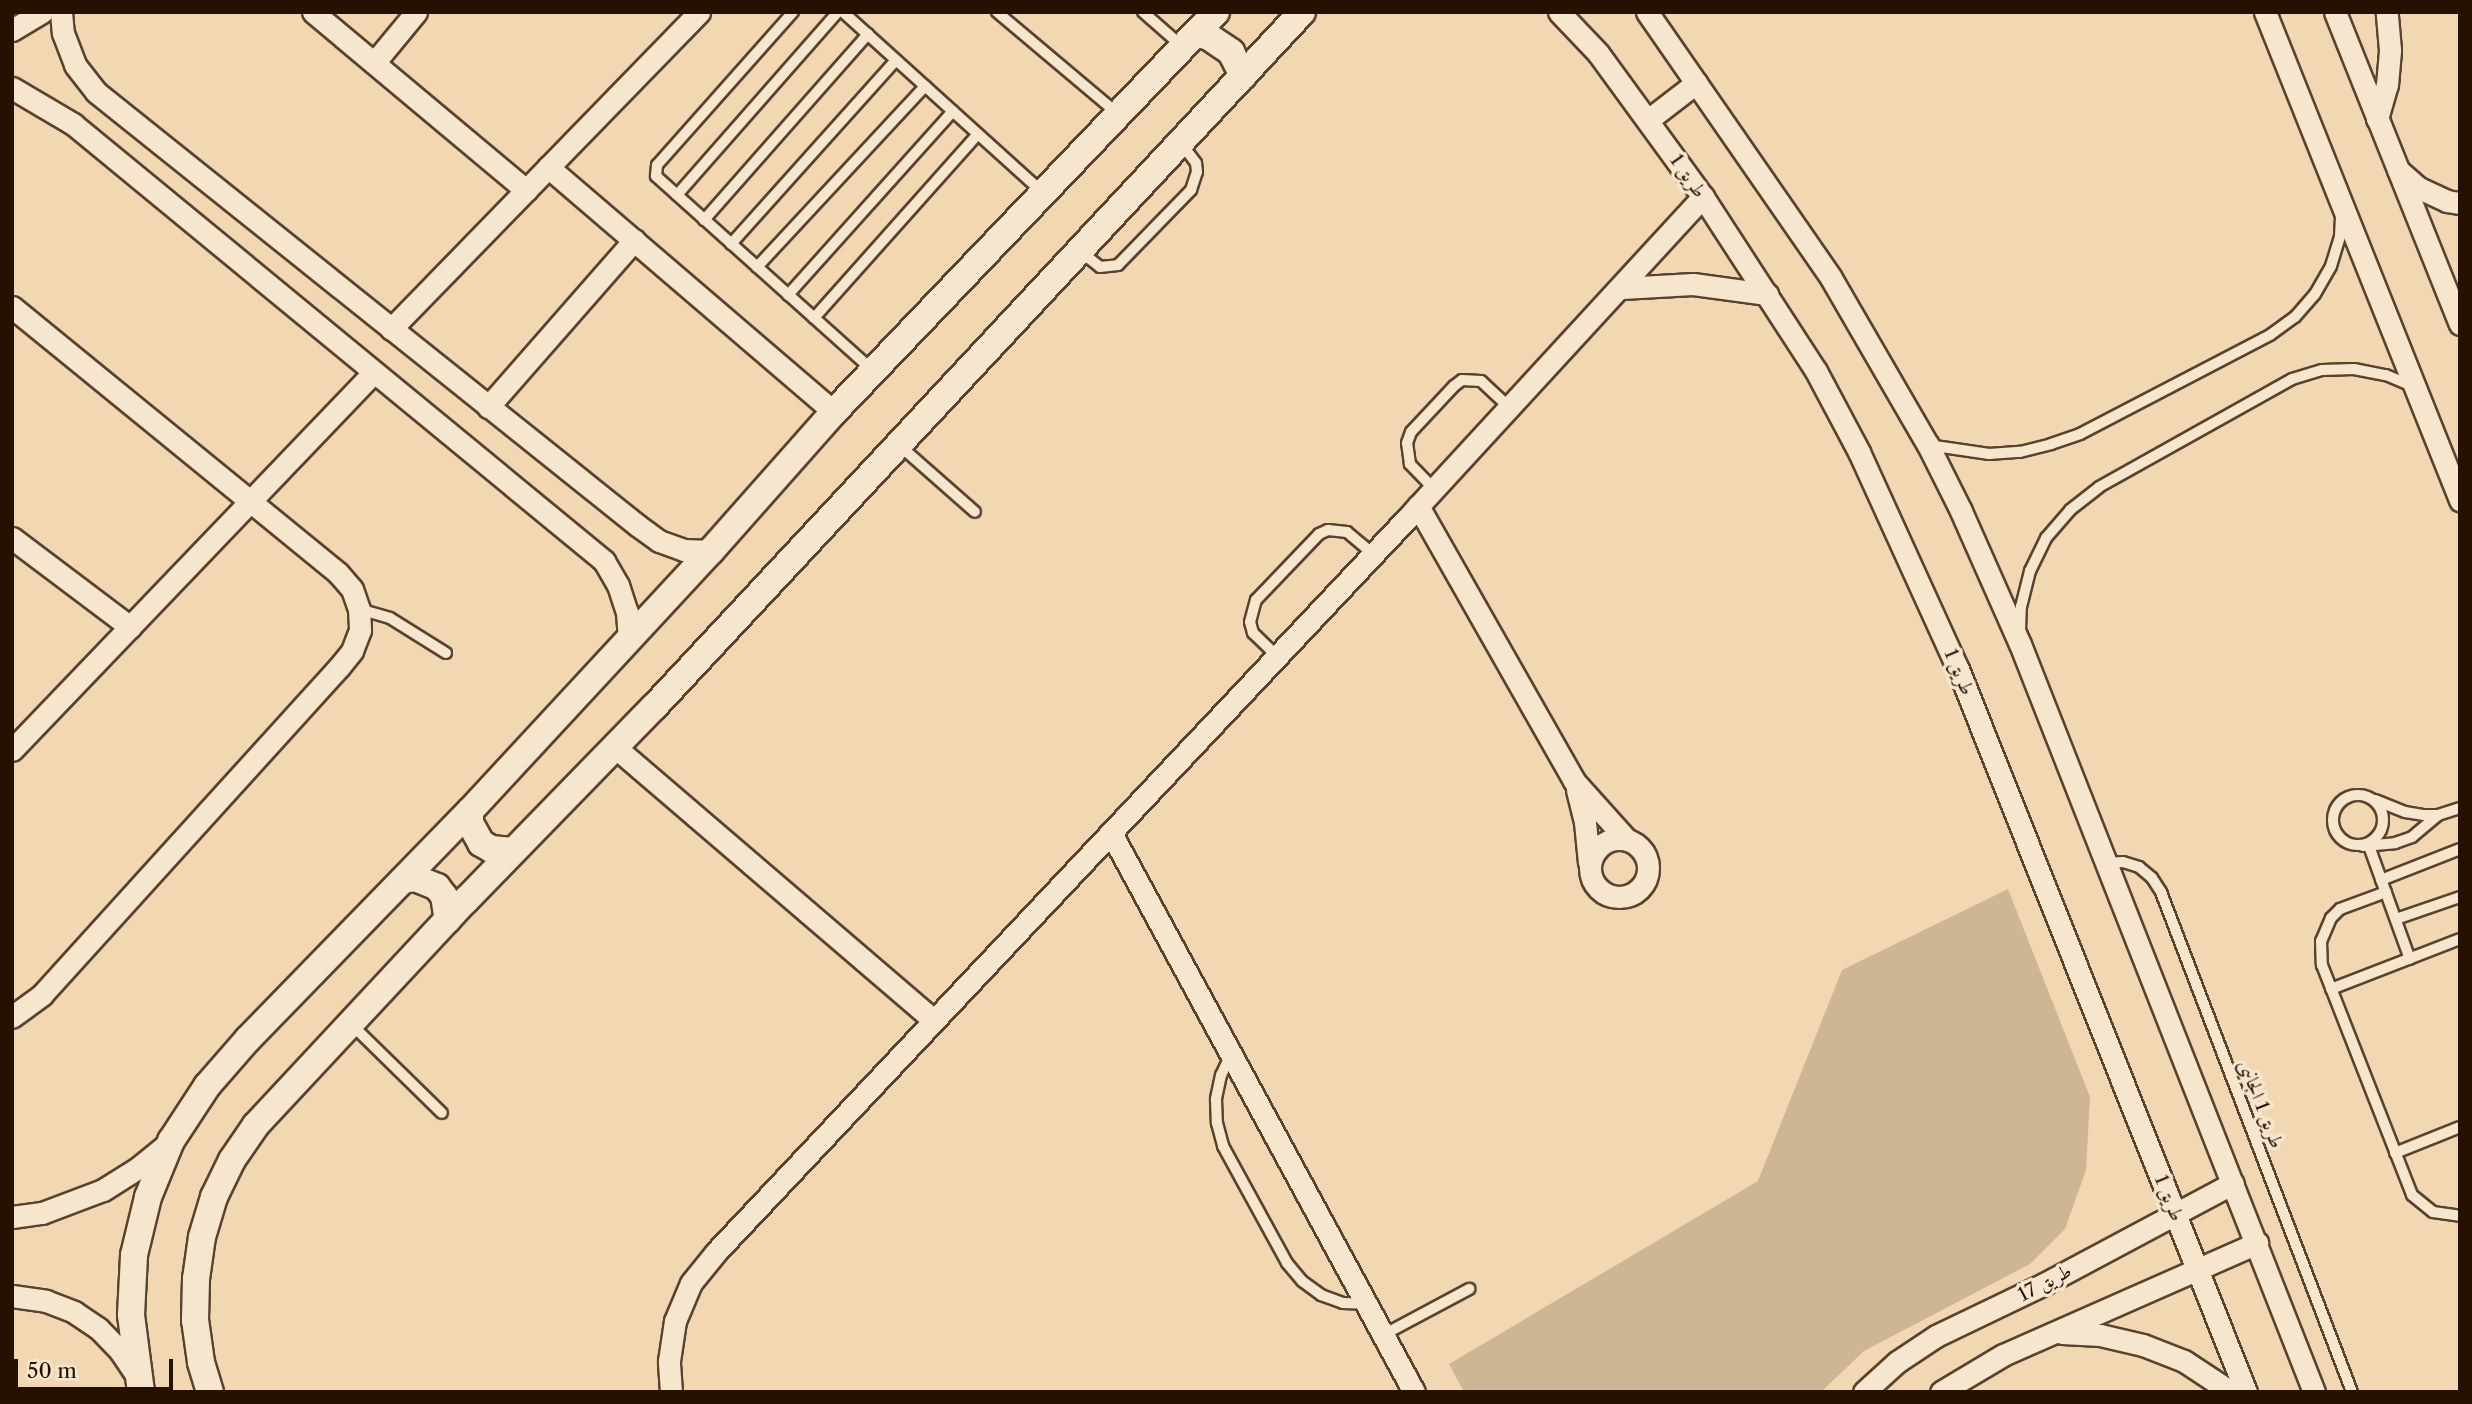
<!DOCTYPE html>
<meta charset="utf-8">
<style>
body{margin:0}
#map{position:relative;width:2472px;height:1404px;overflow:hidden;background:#f1d8b3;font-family:"Libre Caslon Text",Amiri,serif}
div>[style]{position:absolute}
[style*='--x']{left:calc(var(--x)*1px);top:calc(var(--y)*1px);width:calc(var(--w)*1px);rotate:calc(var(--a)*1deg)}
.green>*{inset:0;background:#ceb695}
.roads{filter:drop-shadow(2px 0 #59422e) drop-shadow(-2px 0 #59422e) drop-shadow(0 2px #59422e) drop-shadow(0 -2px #59422e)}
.service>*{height:10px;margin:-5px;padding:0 5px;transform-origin:5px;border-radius:5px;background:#f6e6ce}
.service>.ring{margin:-5px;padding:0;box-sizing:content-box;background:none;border:10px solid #f6e6ce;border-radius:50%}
.minor>*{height:21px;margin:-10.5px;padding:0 10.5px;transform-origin:10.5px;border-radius:10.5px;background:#f6e6ce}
.minor>.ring{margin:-10.5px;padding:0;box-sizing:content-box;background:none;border:21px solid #f6e6ce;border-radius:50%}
.tertiary>*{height:26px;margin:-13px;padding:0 13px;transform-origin:13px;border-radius:13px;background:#f6e6ce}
span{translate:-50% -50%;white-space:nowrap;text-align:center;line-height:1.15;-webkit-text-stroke:7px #f6e6ce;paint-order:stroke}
.street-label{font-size:19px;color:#261001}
.frame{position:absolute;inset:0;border:14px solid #261001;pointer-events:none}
.scale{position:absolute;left:14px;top:1359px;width:159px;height:32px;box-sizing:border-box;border:4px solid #261001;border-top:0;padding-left:9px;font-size:21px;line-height:24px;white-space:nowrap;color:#261001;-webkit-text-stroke:5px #f6e6ce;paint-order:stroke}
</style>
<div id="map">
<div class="green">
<i style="clip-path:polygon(2008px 889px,2090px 1097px,2086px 1170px,2065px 1229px,2030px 1264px,1864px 1351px,1821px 1392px,1464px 1392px,1449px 1364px,1758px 1181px,1842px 970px)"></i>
</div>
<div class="roads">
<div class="service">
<i style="--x:793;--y:12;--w:205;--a:131.6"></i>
<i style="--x:657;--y:165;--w:11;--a:95"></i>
<i style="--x:656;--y:176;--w:292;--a:41.9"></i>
<i style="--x:843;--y:12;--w:270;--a:42.1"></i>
<i style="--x:997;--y:12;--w:158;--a:40.1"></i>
<i style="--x:1143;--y:12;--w:53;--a:41.2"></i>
<i style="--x:677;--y:195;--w:244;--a:-48.7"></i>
<i style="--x:704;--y:220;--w:248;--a:-48.6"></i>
<i style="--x:731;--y:244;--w:247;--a:-48.1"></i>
<i style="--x:1081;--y:252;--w:24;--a:38"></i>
<i style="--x:1100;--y:267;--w:18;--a:-6"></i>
<i style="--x:1118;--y:265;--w:105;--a:-45.8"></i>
<i style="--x:1191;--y:190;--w:19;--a:-72"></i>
<i style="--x:1197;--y:172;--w:9;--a:-96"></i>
<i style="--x:1196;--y:163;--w:25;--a:-127"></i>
<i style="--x:757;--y:267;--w:247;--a:-47.1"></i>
<i style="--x:788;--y:295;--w:247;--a:-48.1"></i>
<i style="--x:814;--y:318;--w:246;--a:-48.3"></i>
<i style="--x:899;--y:445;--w:101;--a:41.4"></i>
<i style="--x:1928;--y:445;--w:62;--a:8.4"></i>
<i style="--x:1989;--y:454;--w:31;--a:-4"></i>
<i style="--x:2020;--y:452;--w:32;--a:-14"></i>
<i style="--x:2051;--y:444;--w:31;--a:-19"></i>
<i style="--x:2080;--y:434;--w:214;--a:-27.5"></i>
<i style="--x:2270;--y:335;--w:31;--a:-36"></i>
<i style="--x:2295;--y:317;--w:30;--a:-49"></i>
<i style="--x:2315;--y:294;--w:32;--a:-60"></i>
<i style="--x:2331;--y:266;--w:31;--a:-73"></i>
<i style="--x:2340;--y:236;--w:21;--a:-87"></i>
<i style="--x:1434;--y:489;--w:35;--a:-134"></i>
<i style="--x:1410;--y:464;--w:21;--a:-98"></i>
<i style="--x:1407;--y:443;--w:12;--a:-70"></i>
<i style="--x:1411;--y:432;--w:63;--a:-46.9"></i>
<i style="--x:1454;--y:386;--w:10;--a:-37"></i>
<i style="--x:1462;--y:380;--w:19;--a:3"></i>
<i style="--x:1481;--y:381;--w:40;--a:43"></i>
<i style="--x:359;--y:609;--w:32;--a:16"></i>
<i style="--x:390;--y:618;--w:66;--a:32"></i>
<i style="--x:2020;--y:631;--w:24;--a:-88"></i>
<i style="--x:2021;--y:607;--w:37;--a:-76"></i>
<i style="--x:2030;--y:571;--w:37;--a:-64"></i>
<i style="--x:2046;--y:538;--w:37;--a:-49"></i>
<i style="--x:2070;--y:510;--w:37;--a:-38"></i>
<i style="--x:2099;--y:487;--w:221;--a:-29.2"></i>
<i style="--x:2292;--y:379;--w:31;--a:-17"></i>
<i style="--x:2322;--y:370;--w:32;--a:-2"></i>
<i style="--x:2354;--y:369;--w:33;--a:11"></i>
<i style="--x:2386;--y:375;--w:30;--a:23"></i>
<i style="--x:1277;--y:656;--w:33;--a:-136"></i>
<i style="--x:1253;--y:633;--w:11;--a:-105"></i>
<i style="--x:1250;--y:622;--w:23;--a:-75"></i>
<i style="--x:1256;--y:600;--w:91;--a:-46.3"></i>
<i style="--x:1319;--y:534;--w:10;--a:-24"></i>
<i style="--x:1328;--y:530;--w:19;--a:6"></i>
<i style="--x:1347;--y:532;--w:34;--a:40"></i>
<i class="ring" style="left:2333px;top:795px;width:40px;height:40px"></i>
<i style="--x:2375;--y:800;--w:32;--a:22"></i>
<i style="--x:2405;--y:812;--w:18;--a:9"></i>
<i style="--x:2423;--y:815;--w:15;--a:0"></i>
<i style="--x:2438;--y:815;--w:23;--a:-18"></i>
<i style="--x:2363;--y:846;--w:32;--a:-5"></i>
<i style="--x:2395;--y:843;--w:18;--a:-19"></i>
<i style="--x:2412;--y:837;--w:34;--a:-40"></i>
<i style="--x:2369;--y:846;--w:120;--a:70.1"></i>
<i style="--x:2106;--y:863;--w:17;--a:-3"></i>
<i style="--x:2123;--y:862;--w:17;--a:17"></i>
<i style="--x:2139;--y:867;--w:17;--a:40"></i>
<i style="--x:2152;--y:878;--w:17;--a:57"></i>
<i style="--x:2161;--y:892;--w:535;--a:69.09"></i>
<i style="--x:2381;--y:880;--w:85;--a:-21.4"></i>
<i style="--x:2386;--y:892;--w:49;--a:159.7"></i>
<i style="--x:2340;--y:909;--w:13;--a:135"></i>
<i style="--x:2331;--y:918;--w:25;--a:113"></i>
<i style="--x:2321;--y:941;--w:24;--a:88"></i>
<i style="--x:2322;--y:965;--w:247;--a:68.6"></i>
<i style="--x:2412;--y:1195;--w:27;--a:39"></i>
<i style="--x:2433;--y:1212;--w:27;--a:8"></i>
<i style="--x:2396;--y:919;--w:68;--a:-19"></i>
<i style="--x:2331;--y:989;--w:138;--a:-21.2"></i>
<i style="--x:351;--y:1024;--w:127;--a:44.4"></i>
<i style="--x:1231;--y:1054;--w:23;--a:115"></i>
<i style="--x:1221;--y:1075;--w:25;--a:102"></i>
<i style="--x:1216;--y:1099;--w:24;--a:88"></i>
<i style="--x:1217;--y:1123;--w:24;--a:75"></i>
<i style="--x:1223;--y:1146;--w:133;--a:61.3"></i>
<i style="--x:1287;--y:1263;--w:23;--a:50"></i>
<i style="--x:1302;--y:1281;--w:24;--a:36"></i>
<i style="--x:1321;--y:1295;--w:23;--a:20"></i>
<i style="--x:1343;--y:1303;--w:23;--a:2"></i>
<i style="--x:2395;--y:1153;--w:70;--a:-21.8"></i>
<i style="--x:1383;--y:1335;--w:98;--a:-28.1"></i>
</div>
<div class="minor">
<i style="--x:61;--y:12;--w:21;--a:85"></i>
<i style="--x:63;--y:33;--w:34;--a:69"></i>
<i style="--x:75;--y:65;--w:34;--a:52"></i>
<i style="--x:96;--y:92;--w:693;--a:38.67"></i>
<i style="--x:637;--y:525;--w:27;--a:36"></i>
<i style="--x:659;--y:541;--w:27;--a:20"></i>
<i style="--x:684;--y:550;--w:27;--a:2"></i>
<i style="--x:313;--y:12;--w:278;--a:39.9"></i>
<i style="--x:1559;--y:12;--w:57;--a:46.4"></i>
<i style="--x:1598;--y:53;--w:178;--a:53.9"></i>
<i style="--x:1703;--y:197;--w:207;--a:57"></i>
<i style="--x:1816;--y:371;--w:92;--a:62"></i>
<i style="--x:1859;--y:452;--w:239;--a:65.5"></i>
<i style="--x:1958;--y:669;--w:778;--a:68.28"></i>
<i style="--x:1647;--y:12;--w:323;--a:55.3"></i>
<i style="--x:1831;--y:278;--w:193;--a:59.9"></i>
<i style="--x:1928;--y:445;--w:74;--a:63.4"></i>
<i style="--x:1961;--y:511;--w:145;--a:66.1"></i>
<i style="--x:2020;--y:644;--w:804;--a:68.54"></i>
<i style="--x:2265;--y:12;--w:526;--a:68.22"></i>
<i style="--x:2335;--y:12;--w:336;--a:68.2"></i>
<i style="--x:12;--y:30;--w:35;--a:-31"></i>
<i style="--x:374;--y:63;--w:66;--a:-50.5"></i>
<i style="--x:12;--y:88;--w:71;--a:30.5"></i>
<i style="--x:73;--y:124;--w:688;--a:39.45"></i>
<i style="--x:604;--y:561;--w:28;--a:60"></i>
<i style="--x:618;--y:585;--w:28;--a:72"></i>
<i style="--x:627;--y:612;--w:28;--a:86"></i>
<i style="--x:2377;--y:119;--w:35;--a:-74"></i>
<i style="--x:2387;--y:85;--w:35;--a:-85"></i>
<i style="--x:2390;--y:50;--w:38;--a:-95"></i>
<i style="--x:1648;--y:120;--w:61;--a:-37.6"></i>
<i style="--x:548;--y:167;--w:377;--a:40.6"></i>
<i style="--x:2398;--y:170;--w:28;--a:41"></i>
<i style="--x:2419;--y:188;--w:31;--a:25"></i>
<i style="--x:2447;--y:201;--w:13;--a:9"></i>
<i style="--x:1622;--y:288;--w:71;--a:-3.2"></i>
<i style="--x:1693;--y:284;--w:75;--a:7.7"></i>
<i style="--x:12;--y:307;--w:421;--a:39.2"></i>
<i style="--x:338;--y:573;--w:21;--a:49"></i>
<i style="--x:352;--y:589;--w:21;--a:71"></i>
<i style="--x:359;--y:609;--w:21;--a:87"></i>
<i style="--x:360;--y:630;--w:22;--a:111"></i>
<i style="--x:352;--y:651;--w:21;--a:129"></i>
<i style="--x:339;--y:667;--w:442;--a:132.2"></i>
<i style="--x:42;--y:995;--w:37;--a:144"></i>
<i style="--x:391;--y:329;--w:442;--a:-45.8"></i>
<i style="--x:488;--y:407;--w:222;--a:-48.8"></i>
<i style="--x:1418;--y:506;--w:316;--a:60.4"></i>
<i style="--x:1574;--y:781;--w:79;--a:48.1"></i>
<i style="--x:12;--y:538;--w:148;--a:37"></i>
<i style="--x:615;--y:747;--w:420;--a:40.6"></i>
<i style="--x:12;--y:750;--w:523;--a:-46.24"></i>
<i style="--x:1577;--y:790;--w:33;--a:76"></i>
<i style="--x:1585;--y:822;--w:41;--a:84.4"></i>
<i style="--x:1111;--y:833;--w:636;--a:61.54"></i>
<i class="ring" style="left:1590px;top:839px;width:37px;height:37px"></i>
<i style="--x:12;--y:1217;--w:30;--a:-8"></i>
<i style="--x:42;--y:1213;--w:65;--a:-20.7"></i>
<i style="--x:103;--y:1190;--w:41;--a:-32.2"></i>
<i style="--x:138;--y:1168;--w:43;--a:-39.3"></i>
<i style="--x:12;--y:1296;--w:34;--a:8"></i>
<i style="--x:46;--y:1301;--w:30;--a:21"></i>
<i style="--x:74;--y:1312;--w:30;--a:34"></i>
<i style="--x:99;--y:1329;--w:30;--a:46"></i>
<i style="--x:120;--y:1351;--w:30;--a:56"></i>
<i style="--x:2062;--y:1333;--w:38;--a:3"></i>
<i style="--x:2100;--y:1335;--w:44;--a:13.1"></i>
<i style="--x:2143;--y:1345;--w:44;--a:21.3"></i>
<i style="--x:2184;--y:1361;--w:56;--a:33.4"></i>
<i style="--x:671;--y:1392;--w:31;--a:-94"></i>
<i style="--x:669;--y:1361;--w:40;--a:-81.5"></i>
<i style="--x:675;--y:1321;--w:41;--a:-67.2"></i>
<i style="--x:691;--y:1283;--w:41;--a:-50.9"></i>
<i style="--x:717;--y:1251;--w:1014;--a:-46.72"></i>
<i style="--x:1412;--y:513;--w:430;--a:-47.4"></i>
<i style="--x:1864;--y:1392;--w:45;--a:-42.3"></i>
<i style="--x:1897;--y:1362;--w:47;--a:-33.7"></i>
<i style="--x:1936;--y:1336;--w:120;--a:-25.7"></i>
<i style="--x:2044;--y:1284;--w:214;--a:-28.1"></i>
<i style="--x:1941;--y:1392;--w:72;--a:-30.8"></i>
<i style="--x:2003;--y:1355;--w:278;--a:-23.8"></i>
</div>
<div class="tertiary">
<i style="--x:1196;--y:33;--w:14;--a:17"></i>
<i style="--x:1209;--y:37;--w:27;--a:34"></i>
<i style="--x:1231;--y:52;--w:27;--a:63"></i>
<i style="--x:470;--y:811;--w:12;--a:90"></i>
<i style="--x:470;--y:823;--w:23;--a:61"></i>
<i style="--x:481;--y:843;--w:12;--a:31"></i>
<i style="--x:491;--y:849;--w:22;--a:5"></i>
<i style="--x:403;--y:880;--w:12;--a:-9"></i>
<i style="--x:415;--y:878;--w:24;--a:22"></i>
<i style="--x:437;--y:887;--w:11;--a:52"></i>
<i style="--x:444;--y:896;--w:24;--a:81"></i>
<i style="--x:141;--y:1392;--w:78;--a:-97.4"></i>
<i style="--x:131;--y:1315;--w:60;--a:-87.1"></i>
<i style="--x:134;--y:1255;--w:60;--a:-76.4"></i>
<i style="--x:148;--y:1197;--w:61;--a:-67.7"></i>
<i style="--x:171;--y:1141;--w:66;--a:-56.8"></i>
<i style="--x:207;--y:1086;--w:62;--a:-48.9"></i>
<i style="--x:248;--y:1039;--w:318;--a:-45.8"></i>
<i style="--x:470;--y:811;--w:355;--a:-47.2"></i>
<i style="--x:711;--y:551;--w:186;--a:-48.5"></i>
<i style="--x:834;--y:412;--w:553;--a:-46.32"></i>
<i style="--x:210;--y:1392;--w:31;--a:-107"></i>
<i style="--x:201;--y:1362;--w:42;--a:-98.1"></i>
<i style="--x:195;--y:1320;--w:41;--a:-88.6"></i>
<i style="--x:196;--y:1279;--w:42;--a:-81.9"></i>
<i style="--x:202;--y:1237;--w:42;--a:-73.3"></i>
<i style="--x:214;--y:1197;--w:41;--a:-64.1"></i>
<i style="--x:232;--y:1160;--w:42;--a:-55.6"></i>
<i style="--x:256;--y:1125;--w:308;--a:-47"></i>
<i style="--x:466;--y:900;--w:269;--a:-45.8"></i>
<i style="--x:654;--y:707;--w:950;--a:-47"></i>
</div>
</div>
<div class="street-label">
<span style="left:1688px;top:176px;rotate:55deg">طريق 1</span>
<span style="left:1959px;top:672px;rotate:67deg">طريق 1</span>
<span style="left:2261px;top:1104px;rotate:69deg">طريق 1 الجانيى</span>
<span style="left:2169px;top:1198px;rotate:68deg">طريق 1</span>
<span style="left:2045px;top:1283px;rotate:-28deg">طريق 17</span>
</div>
<div class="frame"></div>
<div class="scale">50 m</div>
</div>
